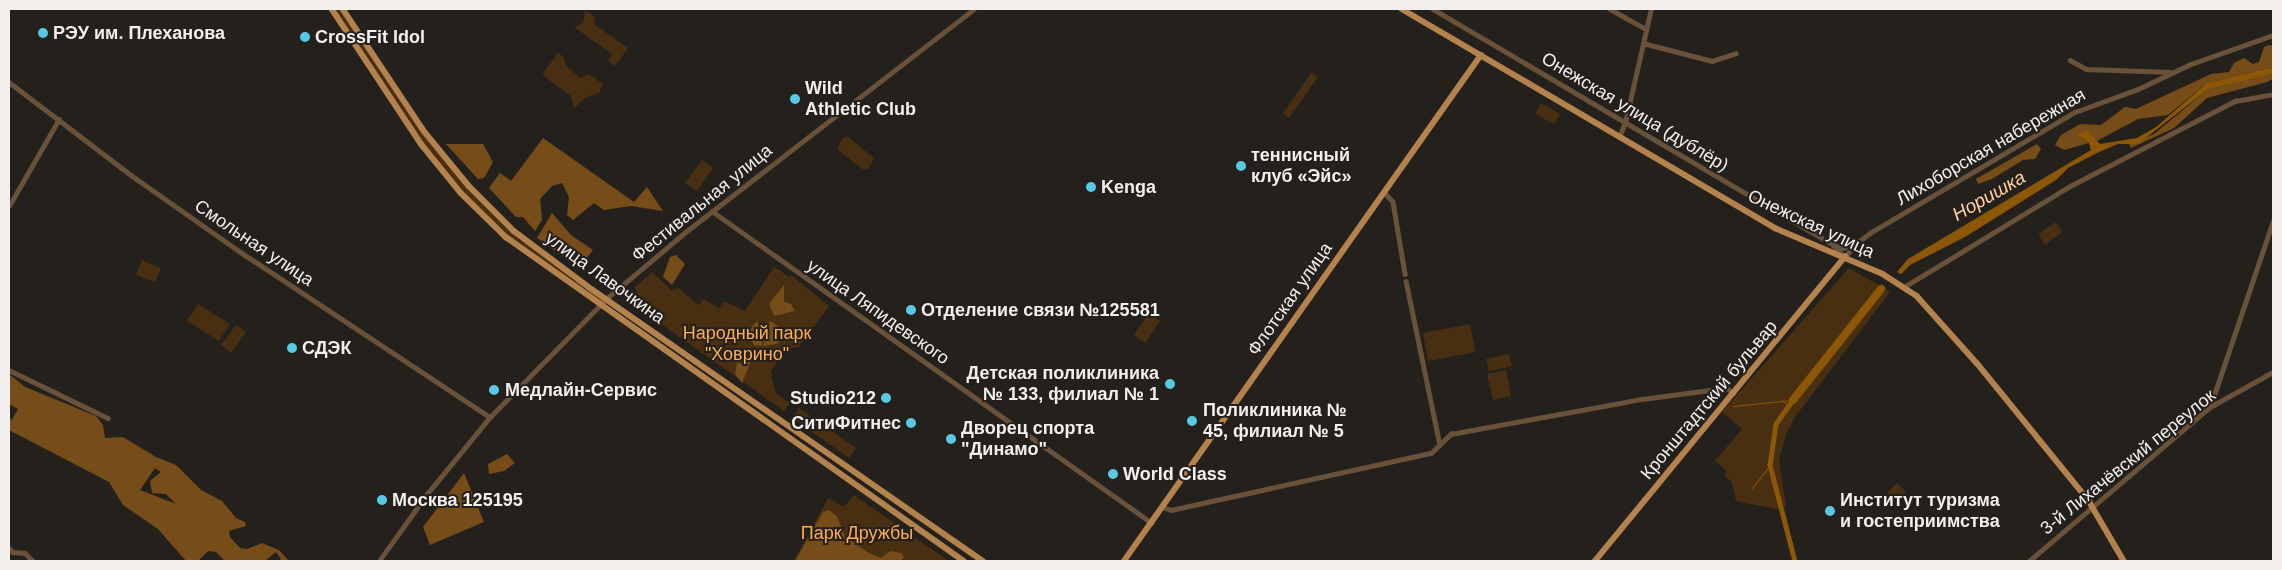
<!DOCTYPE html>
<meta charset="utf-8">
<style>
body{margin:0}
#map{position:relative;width:2282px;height:570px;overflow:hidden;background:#24211d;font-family:Arial,sans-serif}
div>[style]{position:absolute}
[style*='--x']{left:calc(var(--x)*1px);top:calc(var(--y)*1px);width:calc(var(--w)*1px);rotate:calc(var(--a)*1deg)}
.green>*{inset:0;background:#482f11}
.forest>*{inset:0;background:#764c18}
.water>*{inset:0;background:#8d5708}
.stream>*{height:1px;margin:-0.5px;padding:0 0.5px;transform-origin:0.5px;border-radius:0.5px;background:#8d5708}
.canal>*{height:4.5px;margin:-2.25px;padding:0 2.25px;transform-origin:2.25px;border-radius:2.25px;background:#8d5708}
.river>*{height:8px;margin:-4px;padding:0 4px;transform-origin:4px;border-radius:4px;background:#8d5708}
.minor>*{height:4.5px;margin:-2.25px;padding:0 2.25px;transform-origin:2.25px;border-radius:2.25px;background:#6a523a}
.major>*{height:5.5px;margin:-2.75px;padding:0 2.75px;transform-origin:2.75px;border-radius:2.75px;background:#b3824d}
.dots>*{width:14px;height:14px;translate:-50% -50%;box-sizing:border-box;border:2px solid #24211d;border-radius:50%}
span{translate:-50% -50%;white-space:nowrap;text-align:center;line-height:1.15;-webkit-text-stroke:4px #24211d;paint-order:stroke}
.poi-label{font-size:18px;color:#f2efed;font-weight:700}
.left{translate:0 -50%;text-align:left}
.right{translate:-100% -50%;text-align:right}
.street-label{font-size:18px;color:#f2efed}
.park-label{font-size:18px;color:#fcae55}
.water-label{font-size:19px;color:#ffcf9e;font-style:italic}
.frame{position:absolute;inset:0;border:10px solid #f2efed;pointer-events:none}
</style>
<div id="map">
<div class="green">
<i style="clip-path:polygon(332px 9px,343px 9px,443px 155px,514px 231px,606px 299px,599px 306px,521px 250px,482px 215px,435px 161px)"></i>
<i style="clip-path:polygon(585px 10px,595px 17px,594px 24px,628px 48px,615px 66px,608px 61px,612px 54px,574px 27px,583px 23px)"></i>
<i style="clip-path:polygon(558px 53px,564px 57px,566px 66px,581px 78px,589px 74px,603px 84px,599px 93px,585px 98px,574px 108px,571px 96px,542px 75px)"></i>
<i style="clip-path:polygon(1312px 72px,1318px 77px,1289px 118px,1283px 113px)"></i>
<i style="clip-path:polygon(1541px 103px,1560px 114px,1554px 124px,1535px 114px)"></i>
<i style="clip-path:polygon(848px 137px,874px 158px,868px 169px,862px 169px,837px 149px,843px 138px)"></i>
<i style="clip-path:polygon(702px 160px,713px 168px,697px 191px,685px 183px)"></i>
<i style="clip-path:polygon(2056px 222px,2062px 232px,2045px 245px,2038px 234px)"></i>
<i style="clip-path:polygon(142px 260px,161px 268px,155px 282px,136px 275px)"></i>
<i style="clip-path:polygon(774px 267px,789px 277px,791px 275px,829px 306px,799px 347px,786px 349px,771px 371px,775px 393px,790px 403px,784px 411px,636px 306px,638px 296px,635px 287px,652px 272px,671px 290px,678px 288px,699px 305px,703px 299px,719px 308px,724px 301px,745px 311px)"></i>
<i style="clip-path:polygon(1849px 268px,1890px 292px,1795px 417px,1786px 434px,1779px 460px,1786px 506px,1776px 509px,1736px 501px,1732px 482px,1724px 476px,1727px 471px,1715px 461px,1742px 429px,1722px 412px)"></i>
<i style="clip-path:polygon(198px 304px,230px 324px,219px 341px,187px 321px)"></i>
<i style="clip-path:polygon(1149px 313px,1160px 321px,1145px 343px,1134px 335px)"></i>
<i style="clip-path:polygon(1470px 324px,1475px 352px,1428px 361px,1423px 333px)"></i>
<i style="clip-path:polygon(236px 325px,246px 332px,231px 353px,221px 345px)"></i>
<i style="clip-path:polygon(1509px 354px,1512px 366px,1489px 371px,1486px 359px)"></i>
<i style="clip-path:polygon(1506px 370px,1511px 396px,1493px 400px,1487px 374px)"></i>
<i style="clip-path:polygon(799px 408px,856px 448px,849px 458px,792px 418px)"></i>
<i style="clip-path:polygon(1897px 483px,1906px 492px,1889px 509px,1880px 500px)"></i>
<i style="clip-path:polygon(854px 495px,949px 561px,794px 561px,828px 498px,844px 507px)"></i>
</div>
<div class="forest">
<i style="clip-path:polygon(2269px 45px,2273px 46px,2273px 67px,2207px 83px,2168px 115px,2138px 119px,2095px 142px,2085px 131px,2078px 136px,2089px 143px,2064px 150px,2055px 145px,2061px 135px,2080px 124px,2101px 125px,2125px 107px,2136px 109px,2211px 74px,2229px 72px,2234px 63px,2244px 58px,2253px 64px,2259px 62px,2264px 47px)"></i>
<i style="clip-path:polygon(2273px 73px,2273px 79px,2267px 82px,2207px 98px,2174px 128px,2131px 148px,2129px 144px,2154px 134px,2207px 90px)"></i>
<i style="clip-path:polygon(543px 138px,634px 202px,647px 187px,663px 211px,631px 206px,604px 210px,594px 203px,573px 220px,567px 215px,569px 197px,562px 183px,552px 186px,540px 199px,542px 220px,535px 231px,523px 217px,516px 217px,489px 188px,500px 173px,511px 181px)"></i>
<i style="clip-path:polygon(446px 144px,483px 144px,493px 162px,484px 178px,478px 179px)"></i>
<i style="clip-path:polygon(2037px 144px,2041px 149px,2035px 159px,2023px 160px,1992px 179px,1978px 184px,1976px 179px)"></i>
<i style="clip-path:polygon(552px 213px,571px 235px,593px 250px,579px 268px,537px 238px)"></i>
<i style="clip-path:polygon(676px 255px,685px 264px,672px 285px,663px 277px,670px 257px)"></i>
<i style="clip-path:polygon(784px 285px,784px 302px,791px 304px,795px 311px,774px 316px,769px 304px)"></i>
<i style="clip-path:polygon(771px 321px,787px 333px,777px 344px,763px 346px,766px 324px)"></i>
<i style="clip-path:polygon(756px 322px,764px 324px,762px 346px,754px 345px,747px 334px)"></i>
<i style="clip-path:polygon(741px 355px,748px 356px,751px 361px,742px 383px,735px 374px,737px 362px,742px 364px)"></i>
<i style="clip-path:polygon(evenodd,9px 374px,25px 387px,96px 416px,103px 425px,105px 438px,123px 437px,156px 457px,176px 465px,201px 490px,222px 501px,236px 518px,245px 522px,246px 526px,229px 531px,230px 537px,240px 548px,247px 549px,262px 543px,279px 550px,289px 561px,279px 561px,281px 559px,276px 552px,265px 561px,225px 561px,216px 552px,208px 551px,198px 561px,186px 561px,158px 529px,123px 505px,109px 482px,9px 430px,9px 418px,12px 420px,18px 409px,9px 404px,9px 374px,155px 468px,161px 472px,150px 481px,152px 493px,166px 494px,176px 504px,140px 490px,155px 468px)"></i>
<i style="clip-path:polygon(507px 454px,515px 463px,504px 471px,489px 474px,488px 464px)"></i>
<i style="clip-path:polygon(464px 473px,484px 522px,430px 545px,423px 527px)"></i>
<i style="clip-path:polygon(829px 510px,837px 516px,845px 536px,867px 552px,881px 558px,890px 551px,901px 553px,904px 557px,901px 561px,795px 561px,823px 512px)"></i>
</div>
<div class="water">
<i style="clip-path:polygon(2273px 67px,2273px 73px,2267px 75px,2207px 90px,2138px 144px,2118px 144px,2099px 152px,2068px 168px,2056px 180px,1965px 237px,1910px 265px,1901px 274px,1897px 272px,1908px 259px,2091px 150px,2089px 143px,2077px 135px,2086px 130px,2100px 144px,2137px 138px,2156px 127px,2207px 83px)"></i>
</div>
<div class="stream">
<i style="--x:1782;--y:400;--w:9;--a:41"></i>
<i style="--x:1733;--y:406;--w:60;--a:-5.7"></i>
<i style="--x:1752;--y:488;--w:29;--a:-52"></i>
</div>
<div class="canal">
<i style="--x:1793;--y:400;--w:29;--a:125"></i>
<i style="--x:1776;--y:424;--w:41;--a:98.3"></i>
<i style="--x:1770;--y:465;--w:99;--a:75.4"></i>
</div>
<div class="river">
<i style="--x:1793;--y:400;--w:142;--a:-51.6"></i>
</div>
<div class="minor">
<i style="--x:1433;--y:9;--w:463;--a:30.5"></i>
<i style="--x:1832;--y:244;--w:18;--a:45"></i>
<i style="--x:1845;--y:257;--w:16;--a:-52"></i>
<i style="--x:1855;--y:244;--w:19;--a:-36"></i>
<i style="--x:1870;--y:233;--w:238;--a:-30.6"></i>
<i style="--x:2075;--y:112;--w:67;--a:-20.1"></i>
<i style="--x:2138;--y:89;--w:59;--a:-25.3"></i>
<i style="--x:2191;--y:64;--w:87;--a:-19.5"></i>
<i style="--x:1610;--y:9;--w:41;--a:29.1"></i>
<i style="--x:1643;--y:43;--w:71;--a:14.6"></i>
<i style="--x:1712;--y:61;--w:25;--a:-18"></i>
<i style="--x:2070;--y:60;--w:18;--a:29"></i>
<i style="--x:2086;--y:69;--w:85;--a:2"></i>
<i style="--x:9;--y:82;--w:153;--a:37.3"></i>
<i style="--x:131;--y:175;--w:136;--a:35.1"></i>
<i style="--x:242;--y:253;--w:297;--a:33.5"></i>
<i style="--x:1619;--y:137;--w:15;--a:-67"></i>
<i style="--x:1625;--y:123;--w:117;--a:-77.2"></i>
<i style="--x:1384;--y:192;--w:13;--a:48"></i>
<i style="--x:1393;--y:202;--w:73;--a:80.5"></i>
<i style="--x:9;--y:206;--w:100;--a:-60.1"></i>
<i style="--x:712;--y:211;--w:539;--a:35.34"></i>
<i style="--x:1834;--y:245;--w:9;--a:18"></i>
<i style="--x:1843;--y:248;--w:10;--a:-17"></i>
<i style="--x:1406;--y:281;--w:167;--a:78.3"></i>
<i style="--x:1904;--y:287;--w:194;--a:-31.3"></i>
<i style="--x:2070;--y:186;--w:186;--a:-27.3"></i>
<i style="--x:2235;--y:101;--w:39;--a:-10"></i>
<i style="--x:9;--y:370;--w:110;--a:25.9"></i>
<i style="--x:2210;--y:407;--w:196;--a:-71.3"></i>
<i style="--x:1162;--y:507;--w:9;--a:18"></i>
<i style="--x:1171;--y:510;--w:266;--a:-12.4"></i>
<i style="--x:1431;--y:453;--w:28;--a:-44"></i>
<i style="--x:1451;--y:434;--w:194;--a:-10.4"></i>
<i style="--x:1642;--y:399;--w:85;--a:-7.5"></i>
<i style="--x:1726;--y:388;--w:9;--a:32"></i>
<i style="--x:9;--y:548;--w:6;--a:45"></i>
<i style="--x:13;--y:552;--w:12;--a:5"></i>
<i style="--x:25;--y:553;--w:11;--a:45"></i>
<i style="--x:379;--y:561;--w:82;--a:-54.4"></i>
<i style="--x:427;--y:494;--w:99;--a:-50.7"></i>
<i style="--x:490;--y:417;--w:165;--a:-45.5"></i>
<i style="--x:606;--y:299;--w:107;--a:-40.1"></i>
<i style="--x:688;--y:230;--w:361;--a:-37.7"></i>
<i style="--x:2029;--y:561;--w:238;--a:-40.4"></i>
<i style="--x:2210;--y:407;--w:72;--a:-29.1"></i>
</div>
<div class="major">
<i style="--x:332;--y:9;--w:163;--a:56.5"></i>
<i style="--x:422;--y:145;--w:62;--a:50.9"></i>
<i style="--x:461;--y:193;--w:63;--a:44.4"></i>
<i style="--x:506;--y:237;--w:561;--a:35.28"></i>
<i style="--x:343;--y:9;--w:146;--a:56.4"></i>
<i style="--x:424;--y:131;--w:71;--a:50.7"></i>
<i style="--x:469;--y:186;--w:64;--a:45"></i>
<i style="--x:514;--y:231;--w:99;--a:36.8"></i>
<i style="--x:593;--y:290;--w:475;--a:34.8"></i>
<i style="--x:1402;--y:9;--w:433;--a:30.4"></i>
<i style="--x:1775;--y:228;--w:117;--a:23.1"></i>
<i style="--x:1883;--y:274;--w:40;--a:32.9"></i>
<i style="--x:1917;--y:296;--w:90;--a:48.2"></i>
<i style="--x:1977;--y:363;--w:178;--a:50.9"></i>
<i style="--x:2089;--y:501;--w:69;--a:59.7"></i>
<i style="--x:1124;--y:561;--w:619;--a:-54.8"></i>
<i style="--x:1595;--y:561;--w:394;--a:-50.6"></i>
</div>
<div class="dots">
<i style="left:43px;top:33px;background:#59c8e5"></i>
<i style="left:305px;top:37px;background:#59c8e5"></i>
<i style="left:795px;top:99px;background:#59c8e5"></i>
<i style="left:1241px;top:166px;background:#59c8e5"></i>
<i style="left:1091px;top:187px;background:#59c8e5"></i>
<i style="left:911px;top:310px;background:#59c8e5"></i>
<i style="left:292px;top:348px;background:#59c8e5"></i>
<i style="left:1170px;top:384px;background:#59c8e5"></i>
<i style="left:494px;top:390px;background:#59c8e5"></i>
<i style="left:886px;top:398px;background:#59c8e5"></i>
<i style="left:1192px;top:421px;background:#59c8e5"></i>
<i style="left:911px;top:423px;background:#59c8e5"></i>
<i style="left:951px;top:439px;background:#59c8e5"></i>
<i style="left:1113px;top:474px;background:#59c8e5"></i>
<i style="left:382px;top:500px;background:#59c8e5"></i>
<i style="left:1830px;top:511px;background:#59c8e5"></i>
</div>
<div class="poi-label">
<span class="left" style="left:53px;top:33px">РЭУ им. Плеханова</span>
<span class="left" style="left:315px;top:37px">CrossFit Idol</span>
<span class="left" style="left:805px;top:99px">Wild<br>Athletic Club</span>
<span class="left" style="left:1251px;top:166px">теннисный<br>клуб «Эйс»</span>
<span class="left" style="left:1101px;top:187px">Kenga</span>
<span class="left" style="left:921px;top:310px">Отделение связи №125581</span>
<span class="left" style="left:302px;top:348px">СДЭК</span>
<span class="right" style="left:1159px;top:384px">Детская поликлиника<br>№ 133, филиал № 1</span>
<span class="left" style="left:505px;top:390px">Медлайн-Сервис</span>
<span class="right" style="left:876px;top:398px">Studio212</span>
<span class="left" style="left:1203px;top:421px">Поликлиника №<br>45, филиал № 5</span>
<span class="right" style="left:901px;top:423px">СитиФитнес</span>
<span class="left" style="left:961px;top:439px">Дворец спорта<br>"Динамо"</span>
<span class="left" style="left:1123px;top:474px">World Class</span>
<span class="left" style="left:392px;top:500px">Москва 125195</span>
<span class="left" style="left:1840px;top:511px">Институт туризма<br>и гостеприимства</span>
</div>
<div class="street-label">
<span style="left:1635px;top:112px;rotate:31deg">Онежская улица (дублёр)</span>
<span style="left:1991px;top:147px;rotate:-30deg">Лихоборская набережная</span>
<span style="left:702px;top:203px;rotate:-39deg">Фестивальная улица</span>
<span style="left:1811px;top:224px;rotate:25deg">Онежская улица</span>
<span style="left:254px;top:243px;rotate:34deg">Смольная улица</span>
<span style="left:605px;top:278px;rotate:36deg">улица Лавочкина</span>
<span style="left:1290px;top:299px;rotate:-55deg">Флотская улица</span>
<span style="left:878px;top:312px;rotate:35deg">улица Ляпидевского</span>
<span style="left:1709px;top:400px;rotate:-50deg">Кронштадтский бульвар</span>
<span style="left:2128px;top:462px;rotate:-39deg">3-й Лихачёвский переулок</span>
</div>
<div class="park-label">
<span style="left:747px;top:344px">Народный парк<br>"Ховрино"</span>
<span style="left:857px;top:533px">Парк Дружбы</span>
</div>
<div class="water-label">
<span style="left:1989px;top:196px;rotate:-30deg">Норишка</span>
</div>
<div class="frame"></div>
</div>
